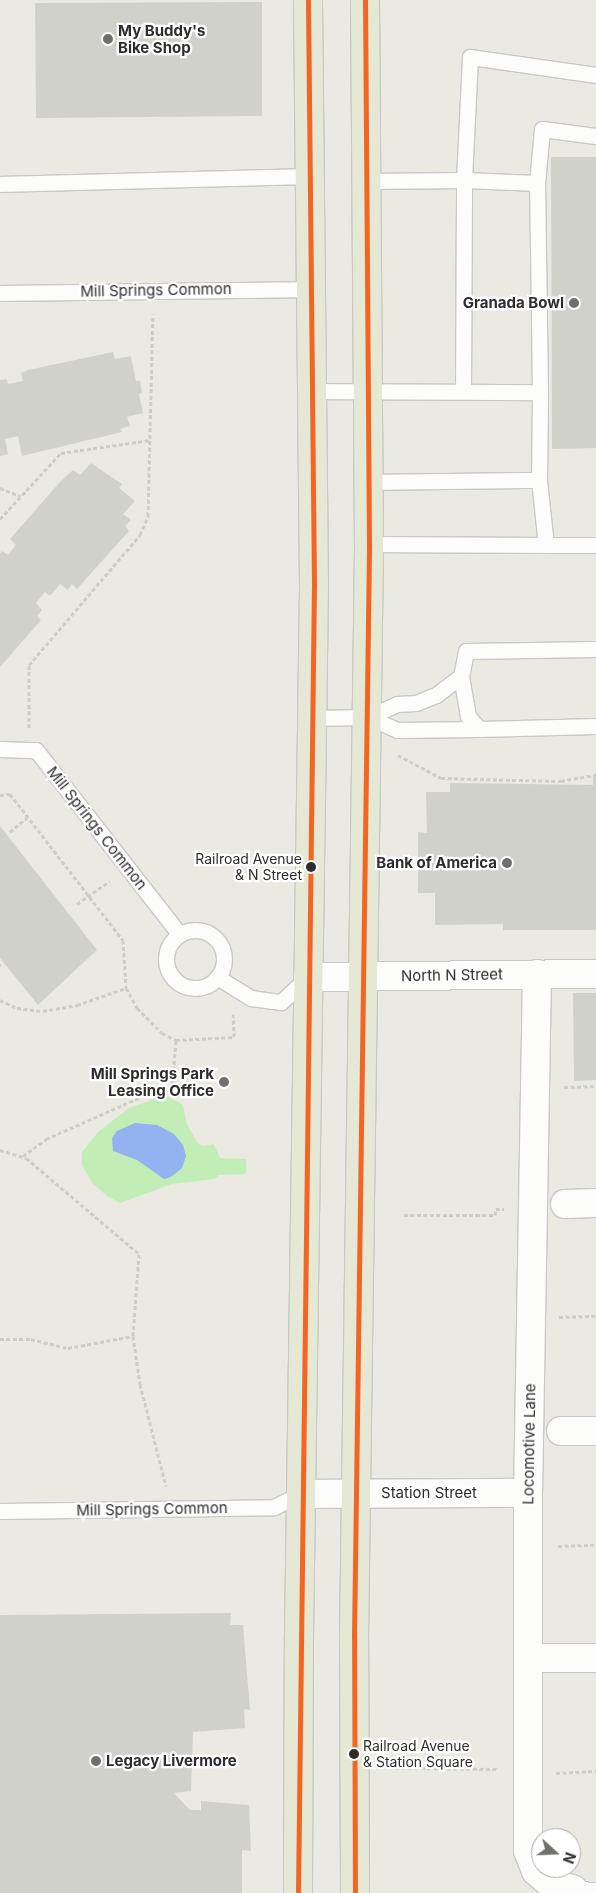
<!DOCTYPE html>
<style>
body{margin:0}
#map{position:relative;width:596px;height:1893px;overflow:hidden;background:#ebeae2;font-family:Inter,sans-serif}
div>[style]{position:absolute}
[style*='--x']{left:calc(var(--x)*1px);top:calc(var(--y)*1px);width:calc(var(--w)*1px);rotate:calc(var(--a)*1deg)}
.pitch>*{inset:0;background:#c3edb7}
.water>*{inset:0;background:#93b2ef}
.building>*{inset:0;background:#d1d1cb}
.path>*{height:3px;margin-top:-1.5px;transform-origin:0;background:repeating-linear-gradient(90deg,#ccccca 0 4px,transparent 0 6.5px)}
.roads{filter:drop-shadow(1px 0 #c9c8c8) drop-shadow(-1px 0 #c9c8c8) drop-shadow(0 1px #c9c8c8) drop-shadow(0 -1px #c9c8c8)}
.lane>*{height:15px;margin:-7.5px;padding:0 7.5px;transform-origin:7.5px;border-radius:7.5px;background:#fcfcfb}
.lane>.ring{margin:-7.5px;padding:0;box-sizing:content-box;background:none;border:15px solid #fcfcfb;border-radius:50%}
.street>*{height:28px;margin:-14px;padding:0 14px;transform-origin:14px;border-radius:14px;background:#fcfcfb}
.primary>*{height:28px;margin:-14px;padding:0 14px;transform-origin:14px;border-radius:14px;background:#e5e8d4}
.bus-1>*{height:5px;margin:-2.5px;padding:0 2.5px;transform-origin:2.5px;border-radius:2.5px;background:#f26522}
.dots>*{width:14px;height:14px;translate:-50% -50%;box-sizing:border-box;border:2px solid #fff;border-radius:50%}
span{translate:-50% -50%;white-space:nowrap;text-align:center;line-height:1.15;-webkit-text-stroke:4.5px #fff;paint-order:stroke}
.bus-label{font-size:14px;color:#2d2d2d}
.right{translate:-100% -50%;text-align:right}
.left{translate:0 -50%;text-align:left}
.poi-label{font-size:15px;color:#2d2d2d;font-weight:700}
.street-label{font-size:15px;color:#2d2d2d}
.north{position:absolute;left:531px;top:1828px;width:50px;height:50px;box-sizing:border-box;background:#fff;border:1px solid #ababab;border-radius:50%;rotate:110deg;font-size:14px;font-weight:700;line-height:20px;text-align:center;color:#2d2d2d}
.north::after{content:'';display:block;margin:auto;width:18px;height:22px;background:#706f6c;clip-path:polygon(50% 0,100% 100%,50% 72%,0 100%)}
</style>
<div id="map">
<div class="pitch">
<i style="clip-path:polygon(165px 1095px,183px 1105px,187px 1124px,197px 1142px,202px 1146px,214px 1144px,220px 1158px,246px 1159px,246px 1174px,219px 1175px,215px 1179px,172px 1184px,120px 1203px,107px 1196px,92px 1183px,82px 1165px,82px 1152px,98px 1132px,129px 1108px)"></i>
</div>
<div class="water">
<i style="clip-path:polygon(135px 1123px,157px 1125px,174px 1134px,183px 1145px,186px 1156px,182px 1168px,171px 1177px,164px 1179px,137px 1160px,113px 1151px,112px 1138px,117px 1131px)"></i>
</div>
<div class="building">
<i style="clip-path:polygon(262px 2px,262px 116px,36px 118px,35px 3px)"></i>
<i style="clip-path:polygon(551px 157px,596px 157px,596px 448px,552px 449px)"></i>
<i style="clip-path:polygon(113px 352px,115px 359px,131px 356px,136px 381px,140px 381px,142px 393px,139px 394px,143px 413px,127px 417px,130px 426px,120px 429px,122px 432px,22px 456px,18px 436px,5px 439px,8px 454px,0 456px,0 380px,7px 379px,8px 384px,23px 381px,21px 373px,28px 370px)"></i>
<i style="clip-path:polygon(91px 463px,122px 484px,119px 488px,135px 501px,123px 514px,131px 520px,125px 526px,129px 531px,77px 589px,72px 584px,68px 590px,60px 584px,50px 596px,45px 592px,36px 603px,42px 610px,37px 616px,41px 620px,0 667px,0 554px,2px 551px,8px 555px,16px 545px,10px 539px,60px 482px,73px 470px,80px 475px)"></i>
<i style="clip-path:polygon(593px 777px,596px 777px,596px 930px,503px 930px,503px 924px,435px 925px,435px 893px,418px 893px,418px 832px,427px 833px,426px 792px,450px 792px,450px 783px,593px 785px)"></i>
<i style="clip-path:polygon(0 826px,97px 950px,38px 1005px,0 958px)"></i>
<i style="clip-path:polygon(573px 993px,596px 993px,596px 1080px,574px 1081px)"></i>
<i style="clip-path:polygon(231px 1613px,230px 1625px,243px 1625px,250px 1710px,244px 1709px,245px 1728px,193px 1732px,191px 1791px,174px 1793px,190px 1810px,201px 1810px,201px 1801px,249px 1805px,251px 1851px,242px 1850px,242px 1893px,0 1893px,0 1615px)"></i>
</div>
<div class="path">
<i style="--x:0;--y:488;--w:22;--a:22"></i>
<i style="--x:0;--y:519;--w:90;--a:-47.3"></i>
<i style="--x:61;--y:453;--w:90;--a:-8.3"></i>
<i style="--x:29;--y:728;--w:63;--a:-90"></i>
<i style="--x:29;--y:665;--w:171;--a:-49.5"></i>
<i style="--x:140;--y:535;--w:21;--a:-67"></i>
<i style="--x:148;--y:516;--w:202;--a:-88.6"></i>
<i style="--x:398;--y:755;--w:49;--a:28.1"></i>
<i style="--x:441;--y:778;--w:120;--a:1.4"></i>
<i style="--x:561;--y:781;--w:36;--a:-10"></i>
<i style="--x:0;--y:795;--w:10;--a:-6"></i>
<i style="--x:10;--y:794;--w:185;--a:52.3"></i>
<i style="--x:123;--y:940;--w:48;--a:86.4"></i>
<i style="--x:126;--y:988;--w:23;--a:61"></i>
<i style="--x:137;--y:1008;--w:35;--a:45"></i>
<i style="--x:162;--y:1033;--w:16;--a:27"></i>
<i style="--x:176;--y:1040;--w:58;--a:-3"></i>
<i style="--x:234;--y:1037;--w:23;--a:-92"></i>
<i style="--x:10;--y:832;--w:23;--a:-40"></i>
<i style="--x:77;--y:904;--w:40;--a:-34.9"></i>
<i style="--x:0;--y:965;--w:1;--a:0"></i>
<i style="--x:0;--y:1000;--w:19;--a:25"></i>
<i style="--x:17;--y:1008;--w:26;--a:7"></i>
<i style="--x:43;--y:1011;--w:35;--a:-10"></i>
<i style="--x:77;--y:1005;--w:52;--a:-19.1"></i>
<i style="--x:564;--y:1087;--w:32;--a:-2"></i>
<i style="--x:0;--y:1150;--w:27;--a:17"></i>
<i style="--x:26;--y:1158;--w:148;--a:40.3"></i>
<i style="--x:139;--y:1254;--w:82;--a:94.2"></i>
<i style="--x:133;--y:1336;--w:49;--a:81.7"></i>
<i style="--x:140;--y:1384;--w:105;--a:75.7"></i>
<i style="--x:23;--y:1156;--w:29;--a:-36"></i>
<i style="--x:46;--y:1139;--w:114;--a:-23.9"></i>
<i style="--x:150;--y:1093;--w:22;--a:-8"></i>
<i style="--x:172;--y:1090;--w:50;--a:-85.4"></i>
<i style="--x:404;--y:1215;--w:91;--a:0"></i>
<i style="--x:495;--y:1215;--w:6;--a:-81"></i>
<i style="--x:496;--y:1209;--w:8;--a:0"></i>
<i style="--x:559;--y:1317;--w:37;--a:-2"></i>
<i style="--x:0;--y:1339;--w:31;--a:0"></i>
<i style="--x:31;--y:1339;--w:38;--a:14"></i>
<i style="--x:68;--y:1348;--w:66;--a:-10.5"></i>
<i style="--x:558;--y:1546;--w:38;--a:-2"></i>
<i style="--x:395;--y:1768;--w:104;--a:0.6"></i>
<i style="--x:556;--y:1773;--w:40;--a:-2.9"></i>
</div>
<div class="roads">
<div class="lane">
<i style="--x:537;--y:183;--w:54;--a:-84.7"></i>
<i style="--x:542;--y:129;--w:54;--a:7.4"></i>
<i style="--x:0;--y:184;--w:311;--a:-1.5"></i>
<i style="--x:0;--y:293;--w:312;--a:-0.7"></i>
<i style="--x:463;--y:389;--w:209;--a:-89.7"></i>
<i style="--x:464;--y:180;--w:123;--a:-87.2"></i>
<i style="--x:470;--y:57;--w:127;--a:8.1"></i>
<i style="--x:314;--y:391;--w:226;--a:0.3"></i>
<i style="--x:540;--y:392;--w:209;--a:-90.8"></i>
<i style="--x:537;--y:183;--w:73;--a:-177.6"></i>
<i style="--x:464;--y:180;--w:96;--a:179.4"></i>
<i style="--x:539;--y:480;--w:88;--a:-89.3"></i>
<i style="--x:370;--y:482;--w:169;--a:-0.7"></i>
<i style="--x:539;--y:480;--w:65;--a:83.9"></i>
<i style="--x:546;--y:545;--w:50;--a:0"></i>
<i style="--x:369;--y:544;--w:177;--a:0.3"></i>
<i style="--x:596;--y:649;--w:130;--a:179.1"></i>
<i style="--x:466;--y:651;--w:25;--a:101"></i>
<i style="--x:461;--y:676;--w:41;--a:80.1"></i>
<i style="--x:468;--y:716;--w:17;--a:50"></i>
<i style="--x:479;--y:729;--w:117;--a:-1.5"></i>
<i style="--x:368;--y:717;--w:32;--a:-24"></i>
<i style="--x:397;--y:704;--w:19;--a:-3"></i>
<i style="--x:416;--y:703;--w:22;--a:-22"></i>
<i style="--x:436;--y:695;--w:31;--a:-37"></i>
<i style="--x:312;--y:718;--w:56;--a:-1"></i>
<i style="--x:368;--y:717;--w:32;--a:24"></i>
<i style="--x:397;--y:730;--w:82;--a:-0.7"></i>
<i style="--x:0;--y:749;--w:36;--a:2"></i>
<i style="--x:36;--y:750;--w:233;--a:52.1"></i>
<i class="ring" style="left:166px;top:930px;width:43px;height:43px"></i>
<i style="--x:217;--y:977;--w:40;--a:32"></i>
<i style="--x:251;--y:998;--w:30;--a:8"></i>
<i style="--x:281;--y:1002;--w:37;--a:-43"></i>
<i style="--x:0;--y:1511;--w:274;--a:-0.8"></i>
<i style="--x:274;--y:1507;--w:30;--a:-26"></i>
<i style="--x:573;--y:1889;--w:23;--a:2"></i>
</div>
<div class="street">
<i style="--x:537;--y:974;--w:519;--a:90.99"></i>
<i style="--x:528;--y:1493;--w:358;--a:90"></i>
<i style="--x:528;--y:1851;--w:22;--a:68"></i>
<i style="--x:536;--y:1871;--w:18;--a:41"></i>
<i style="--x:550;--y:1883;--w:24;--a:15"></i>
<i style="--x:308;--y:977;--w:288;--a:-0.6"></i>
<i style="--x:565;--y:1204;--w:31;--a:-2"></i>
<i style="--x:561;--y:1431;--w:35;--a:0"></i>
<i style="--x:301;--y:1494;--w:227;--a:-0.3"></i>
<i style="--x:528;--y:1658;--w:68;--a:0"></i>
</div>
<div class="primary">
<i style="--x:298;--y:1893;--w:257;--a:-89.8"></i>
<i style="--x:299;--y:1636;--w:1052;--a:-89.18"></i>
<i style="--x:314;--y:584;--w:584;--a:-90.59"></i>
<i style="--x:355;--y:1893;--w:255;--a:-90.2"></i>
<i style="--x:354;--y:1638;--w:1094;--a:-89.21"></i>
<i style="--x:369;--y:544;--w:544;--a:-90.42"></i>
</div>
</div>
<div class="bus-1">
<i style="--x:298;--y:1893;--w:1309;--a:-89.3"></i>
<i style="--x:314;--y:584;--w:584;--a:-90.59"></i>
<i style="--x:355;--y:1893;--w:255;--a:-90.2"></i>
<i style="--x:354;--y:1638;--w:1094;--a:-89.21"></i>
<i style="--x:369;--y:544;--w:544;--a:-90.42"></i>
</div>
<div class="dots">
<i style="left:108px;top:39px;background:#706f6c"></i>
<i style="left:574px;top:303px;background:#706f6c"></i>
<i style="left:507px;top:863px;background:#706f6c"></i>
<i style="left:311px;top:867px;background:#2d2d2d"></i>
<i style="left:224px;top:1082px;background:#706f6c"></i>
<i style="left:354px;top:1754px;background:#2d2d2d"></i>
<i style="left:96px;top:1761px;background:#706f6c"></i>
</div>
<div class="bus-label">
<span class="right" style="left:302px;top:867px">Railroad Avenue<br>&amp; N Street</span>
<span class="left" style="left:363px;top:1754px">Railroad Avenue<br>&amp; Station Square</span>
</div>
<div class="poi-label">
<span class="left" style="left:118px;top:39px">My Buddy's<br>Bike Shop</span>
<span class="right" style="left:564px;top:303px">Granada Bowl</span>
<span class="right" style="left:497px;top:863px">Bank of America</span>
<span class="right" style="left:214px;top:1082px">Mill Springs Park<br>Leasing Office</span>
<span class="left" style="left:106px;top:1761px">Legacy Livermore</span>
</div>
<div class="street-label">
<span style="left:156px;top:290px;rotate:-1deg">Mill Springs Common</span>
<span style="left:97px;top:828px;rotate:52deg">Mill Springs Common</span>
<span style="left:452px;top:975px;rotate:-1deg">North N Street</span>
<span style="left:529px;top:1444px;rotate:-89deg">Locomotive Lane</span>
<span style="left:429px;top:1493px">Station Street</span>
<span style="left:152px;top:1509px;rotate:-1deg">Mill Springs Common</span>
</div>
<div class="north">N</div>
</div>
